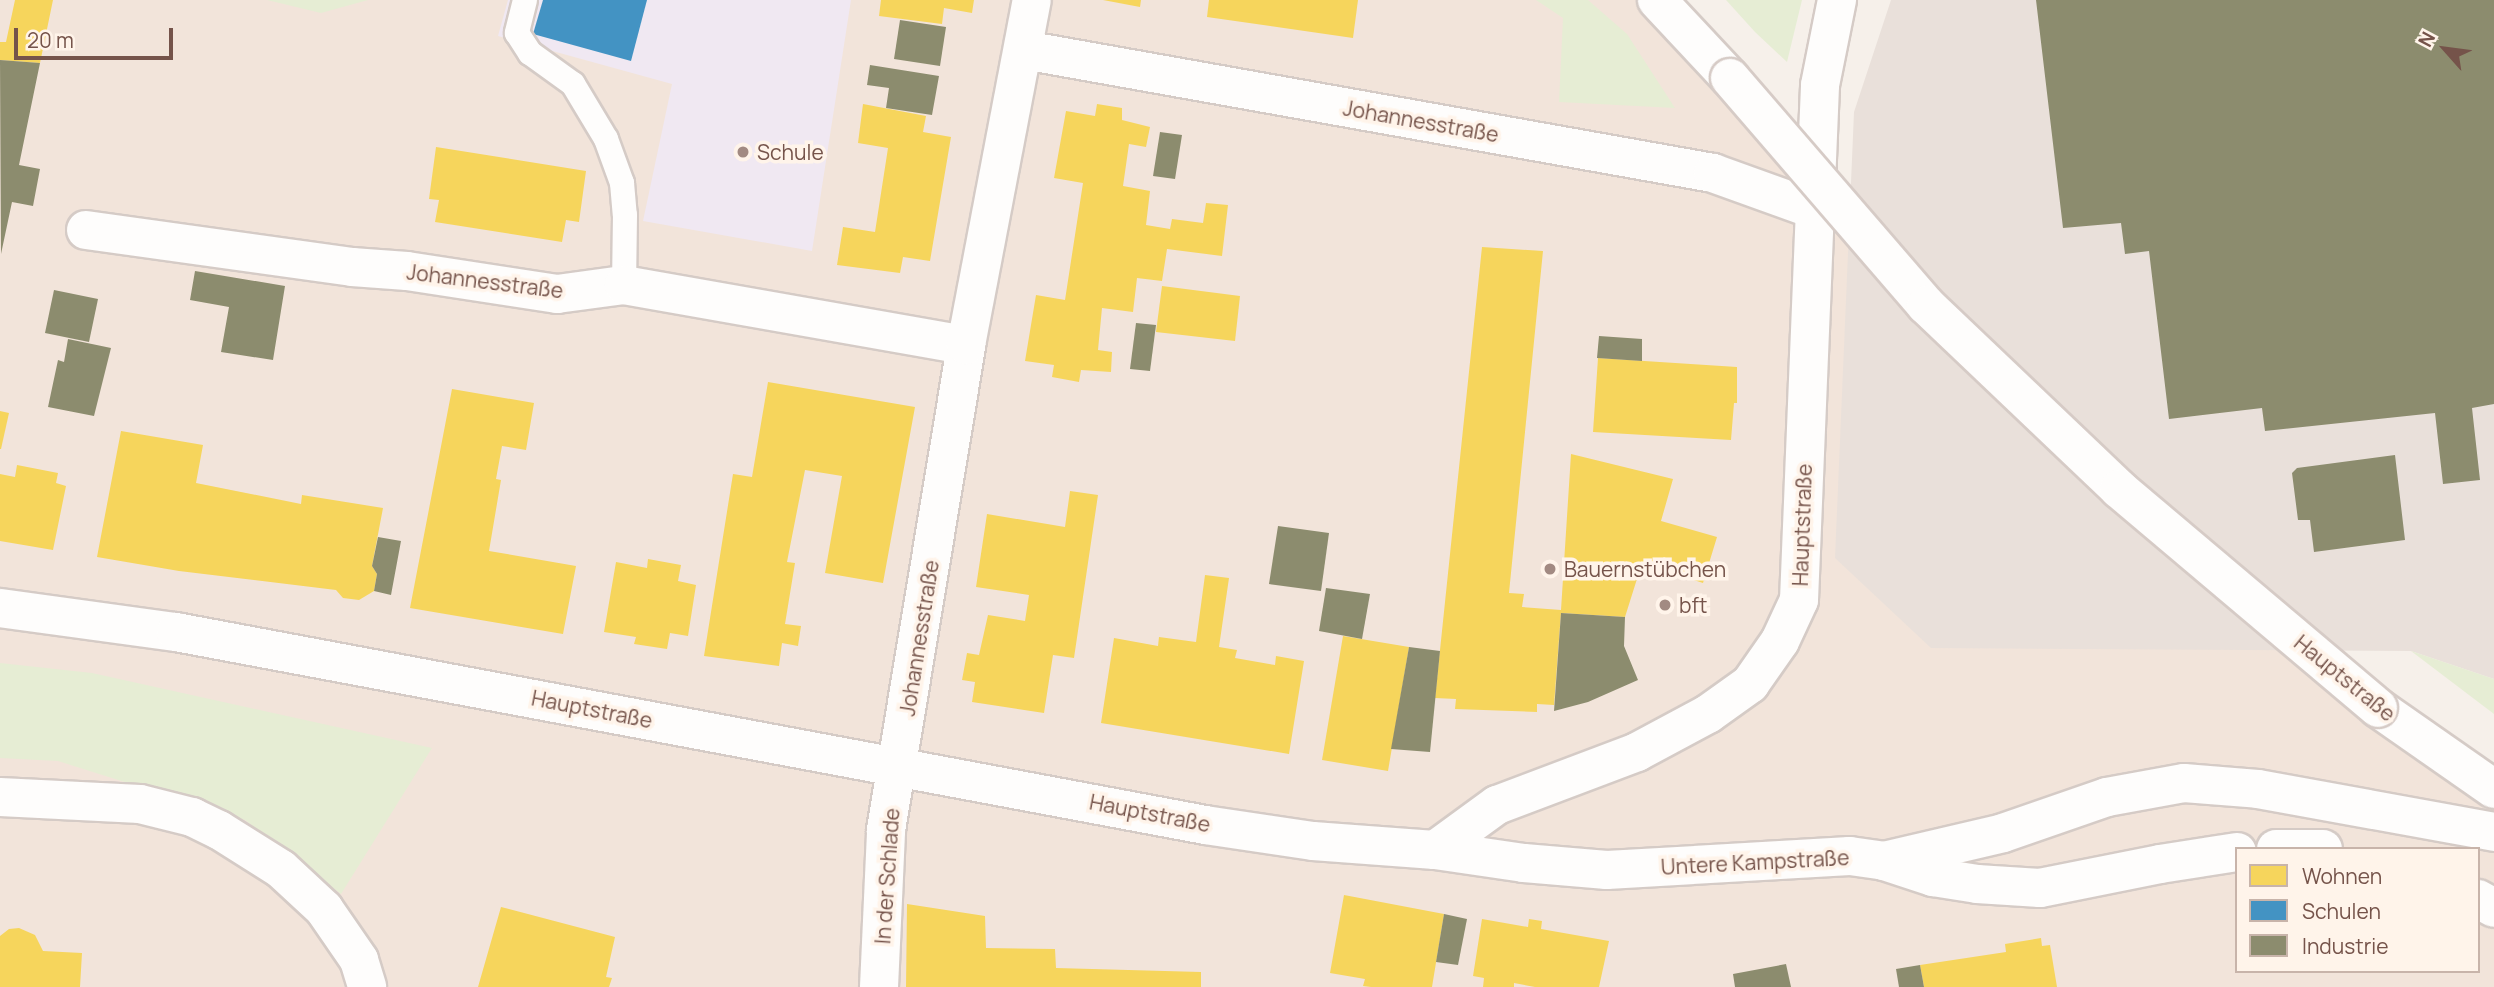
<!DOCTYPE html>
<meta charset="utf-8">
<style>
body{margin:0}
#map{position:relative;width:2494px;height:987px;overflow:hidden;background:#f6f0ea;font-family:Manrope,sans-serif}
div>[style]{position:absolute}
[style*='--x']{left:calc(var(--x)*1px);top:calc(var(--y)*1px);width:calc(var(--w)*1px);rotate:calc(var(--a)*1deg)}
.residential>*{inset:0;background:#f2e4da}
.industrial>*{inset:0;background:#e9e0da}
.education>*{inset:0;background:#f0e8f2}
.green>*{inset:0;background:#e6edd4}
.homes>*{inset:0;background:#f6d55c}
.schools>*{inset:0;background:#4393c3}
.industry>*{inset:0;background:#8c8c6e}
.roads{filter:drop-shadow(2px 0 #d5cbc6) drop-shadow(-2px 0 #d5cbc6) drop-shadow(0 2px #d5cbc6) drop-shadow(0 -2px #d5cbc6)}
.service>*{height:24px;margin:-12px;padding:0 12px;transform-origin:12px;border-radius:12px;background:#fefdfc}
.pedestrian>*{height:38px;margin:-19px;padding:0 19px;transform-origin:19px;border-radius:19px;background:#fefdfc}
.minor>*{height:38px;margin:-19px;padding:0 19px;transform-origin:19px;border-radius:19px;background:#fefdfc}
.secondary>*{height:38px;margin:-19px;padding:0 19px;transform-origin:19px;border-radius:19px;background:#fefdfc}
.bridges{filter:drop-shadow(2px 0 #d6cbc6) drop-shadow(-2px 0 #d6cbc6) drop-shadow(0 2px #d6cbc6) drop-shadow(0 -2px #d6cbc6)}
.secondary-bridge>*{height:38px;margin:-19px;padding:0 19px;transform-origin:19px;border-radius:19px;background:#fefdfc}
.dots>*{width:19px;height:19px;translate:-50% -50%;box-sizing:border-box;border:4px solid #fff4ea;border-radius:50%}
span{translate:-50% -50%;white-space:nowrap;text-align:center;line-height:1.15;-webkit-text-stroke:7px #fff4ea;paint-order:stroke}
.street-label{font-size:21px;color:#75534a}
.poi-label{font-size:21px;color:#75534a}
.left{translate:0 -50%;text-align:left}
.legend{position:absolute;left:2235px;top:847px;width:245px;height:126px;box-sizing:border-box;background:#fff4ea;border:2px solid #c8b4aa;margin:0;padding:9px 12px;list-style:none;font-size:21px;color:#75534a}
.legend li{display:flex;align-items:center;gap:14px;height:35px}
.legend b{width:35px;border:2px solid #c8b4aa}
.north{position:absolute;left:2410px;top:14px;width:70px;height:70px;-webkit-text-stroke:5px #fff4ea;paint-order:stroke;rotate:298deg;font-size:19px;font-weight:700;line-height:28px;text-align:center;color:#75534a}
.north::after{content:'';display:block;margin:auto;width:24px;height:32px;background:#75534a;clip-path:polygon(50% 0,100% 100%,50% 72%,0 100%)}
.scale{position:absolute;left:14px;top:28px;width:159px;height:32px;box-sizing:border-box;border:4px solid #75534a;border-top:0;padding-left:9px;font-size:21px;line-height:24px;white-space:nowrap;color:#75534a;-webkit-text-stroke:5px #fff4ea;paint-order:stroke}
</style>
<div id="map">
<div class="residential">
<i style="clip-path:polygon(evenodd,0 0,1657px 0,1926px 305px,2494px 789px,2494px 987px,0 987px,0 0,2237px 849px,2478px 849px,2478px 971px,2237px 971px,2237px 849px)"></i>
</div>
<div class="industrial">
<i style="clip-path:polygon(1891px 0,2494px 0,2494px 679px,2411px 651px,1931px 648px,1835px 558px,1854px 112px)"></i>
</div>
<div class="education">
<i style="clip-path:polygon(508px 0,851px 0,812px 251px,643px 221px,672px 84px,498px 36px)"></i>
</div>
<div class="green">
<i style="clip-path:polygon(267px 0,368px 0,321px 13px)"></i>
<i style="clip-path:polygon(1536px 0,1588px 0,1627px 34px,1675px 108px,1559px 102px,1563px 18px)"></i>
<i style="clip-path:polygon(1726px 0,1802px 0,1787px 62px,1755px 32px)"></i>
<i style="clip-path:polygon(2411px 651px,2494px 679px,2494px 714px)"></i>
<i style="clip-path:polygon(0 663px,92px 673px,432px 748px,341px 894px,245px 820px,58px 761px,0 758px)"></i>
</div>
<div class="homes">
<i style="clip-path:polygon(15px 0,53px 0,40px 63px,0 60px,0 42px,6px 42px)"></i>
<i style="clip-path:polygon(881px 0,974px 0,972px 13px,944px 8px,942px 24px,879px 16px)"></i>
<i style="clip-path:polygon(1103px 0,1141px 0,1140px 7px)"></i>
<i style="clip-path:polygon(1209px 0,1358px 0,1353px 38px,1207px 17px)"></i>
<i style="clip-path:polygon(863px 104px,926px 116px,923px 132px,951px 137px,930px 261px,903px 257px,900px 273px,837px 265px,843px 227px,875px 232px,888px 148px,858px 143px)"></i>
<i style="clip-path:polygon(1097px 104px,1122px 108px,1122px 120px,1150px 127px,1146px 147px,1129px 144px,1123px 186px,1150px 191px,1146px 225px,1170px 229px,1172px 219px,1203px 223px,1206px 203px,1228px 205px,1222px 256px,1167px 249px,1162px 281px,1137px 278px,1133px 312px,1102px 308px,1098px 350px,1112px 352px,1111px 372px,1081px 370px,1079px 382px,1052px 377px,1054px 365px,1025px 361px,1036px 295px,1065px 300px,1083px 183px,1054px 178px,1066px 111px,1095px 116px)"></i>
<i style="clip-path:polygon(436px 147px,586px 171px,579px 222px,566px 220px,562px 242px,435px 222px,439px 200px,429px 199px)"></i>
<i style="clip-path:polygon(1482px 247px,1543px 251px,1509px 593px,1524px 594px,1522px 607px,1561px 610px,1571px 454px,1673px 479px,1661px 521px,1717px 537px,1703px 583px,1642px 563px,1625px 617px,1561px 613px,1554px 705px,1537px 704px,1537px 712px,1455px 709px,1456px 699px,1435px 698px)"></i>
<i style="clip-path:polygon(1162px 286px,1240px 296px,1235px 341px,1156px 332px)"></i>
<i style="clip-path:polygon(1598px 358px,1737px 367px,1737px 403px,1734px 403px,1731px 440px,1593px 432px)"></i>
<i style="clip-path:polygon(768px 382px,915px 407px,883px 583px,825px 573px,842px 476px,805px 470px,787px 562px,795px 563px,785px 624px,801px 626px,798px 646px,782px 643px,779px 666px,704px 656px,733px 474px,752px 477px)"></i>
<i style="clip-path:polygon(452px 389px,534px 403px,526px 450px,502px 446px,496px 479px,501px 480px,489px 551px,576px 566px,563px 634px,410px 608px)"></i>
<i style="clip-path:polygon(0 411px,9px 413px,1px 449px,0 449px)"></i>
<i style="clip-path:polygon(121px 431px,203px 445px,196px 483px,301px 504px,302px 495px,383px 508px,372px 566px,377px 574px,374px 591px,359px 600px,343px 598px,336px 590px,179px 571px,97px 557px)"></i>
<i style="clip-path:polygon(17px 465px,58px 473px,56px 483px,66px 486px,53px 550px,0 541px,0 474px,15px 477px)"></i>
<i style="clip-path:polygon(1070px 491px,1098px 495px,1074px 658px,1053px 655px,1044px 713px,972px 702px,975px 682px,962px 680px,967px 653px,979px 655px,988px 615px,1025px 621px,1029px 595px,976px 587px,987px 514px,1065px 527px)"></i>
<i style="clip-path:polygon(648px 559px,681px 565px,678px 581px,696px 585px,688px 636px,670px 633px,667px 649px,634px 644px,636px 637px,604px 632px,616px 562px,647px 568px)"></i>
<i style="clip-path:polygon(1205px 575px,1229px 578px,1219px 647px,1237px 650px,1235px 658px,1275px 665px,1276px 656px,1304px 661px,1289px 754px,1101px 723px,1114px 638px,1158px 646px,1159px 637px,1196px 642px)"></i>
<i style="clip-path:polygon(1343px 636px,1409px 647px,1388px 771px,1322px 760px)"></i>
<i style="clip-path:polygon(1344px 895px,1444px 914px,1432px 987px,1371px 987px,1363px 986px,1365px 979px,1330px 973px)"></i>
<i style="clip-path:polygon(907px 904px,985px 916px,986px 948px,1055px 949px,1056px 968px,1201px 972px,1201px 987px,906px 987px)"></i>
<i style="clip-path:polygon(501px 907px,615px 937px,606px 977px,612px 978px,609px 987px,478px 987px)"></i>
<i style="clip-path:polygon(1482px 919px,1528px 927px,1529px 919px,1542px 921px,1541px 929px,1609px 941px,1599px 987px,1535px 987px,1514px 983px,1514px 987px,1483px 987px,1484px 978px,1473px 976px)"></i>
<i style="clip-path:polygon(19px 928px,35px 935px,43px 951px,82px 953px,80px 987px,0 987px,0 936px,9px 929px)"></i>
<i style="clip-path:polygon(2041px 938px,2042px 946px,2050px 945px,2057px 987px,1924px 987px,1920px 965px,2006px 952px,2005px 944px)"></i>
</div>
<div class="schools">
<i style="clip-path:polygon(543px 0,647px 0,631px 61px,533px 34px)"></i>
</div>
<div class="industry">
<i style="clip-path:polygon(2036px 0,2494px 0,2494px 404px,2472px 408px,2480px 480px,2443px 484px,2435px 413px,2265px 431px,2262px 408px,2169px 419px,2149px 251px,2125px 254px,2121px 223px,2063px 228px)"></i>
<i style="clip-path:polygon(900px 20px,946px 27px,940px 66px,894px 59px)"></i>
<i style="clip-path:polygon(0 60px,40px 63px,19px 165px,40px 169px,33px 206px,12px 202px,1px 254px)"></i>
<i style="clip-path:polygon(870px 65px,939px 76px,932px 115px,886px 108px,889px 88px,867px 85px)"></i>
<i style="clip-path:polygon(1160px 132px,1182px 135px,1175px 179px,1153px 176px)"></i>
<i style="clip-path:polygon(195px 271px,285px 286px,273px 360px,221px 352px,229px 307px,190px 300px)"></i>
<i style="clip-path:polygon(54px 290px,98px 299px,89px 342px,45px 333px)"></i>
<i style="clip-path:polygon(1136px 323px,1156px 325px,1150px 371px,1130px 369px)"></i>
<i style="clip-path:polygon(1599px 336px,1642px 339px,1642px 361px,1597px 358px)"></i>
<i style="clip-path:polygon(68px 339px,111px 348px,94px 416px,48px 407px,58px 360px,64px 362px)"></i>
<i style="clip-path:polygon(2395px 455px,2405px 540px,2314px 552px,2310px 520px,2298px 520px,2292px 473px,2297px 468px)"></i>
<i style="clip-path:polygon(1278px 526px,1329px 533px,1321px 591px,1269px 584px)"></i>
<i style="clip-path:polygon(378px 537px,401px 541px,391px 595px,374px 591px,377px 574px,372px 566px)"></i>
<i style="clip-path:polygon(1326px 588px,1370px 594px,1362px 639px,1319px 631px)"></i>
<i style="clip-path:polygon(1561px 613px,1625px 617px,1624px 646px,1638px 680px,1588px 702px,1554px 711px)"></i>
<i style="clip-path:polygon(1409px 647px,1440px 651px,1430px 752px,1391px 749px)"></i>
<i style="clip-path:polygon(1444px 914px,1467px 919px,1458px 965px,1436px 962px)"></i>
<i style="clip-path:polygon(1786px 964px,1791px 987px,1735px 987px,1733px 974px)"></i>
<i style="clip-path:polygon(1920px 965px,1924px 987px,1899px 987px,1896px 969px)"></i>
</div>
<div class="roads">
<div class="service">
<i style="--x:525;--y:0;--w:34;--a:104"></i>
<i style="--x:517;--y:33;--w:24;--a:57"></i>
<i style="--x:530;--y:53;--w:53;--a:35.8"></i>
<i style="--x:573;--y:84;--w:64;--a:59"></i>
<i style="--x:606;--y:139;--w:47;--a:70"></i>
<i style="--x:622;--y:183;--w:32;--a:85"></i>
<i style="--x:625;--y:215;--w:70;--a:90.8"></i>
</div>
<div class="pedestrian">
<i style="--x:1884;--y:861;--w:122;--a:-13.2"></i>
<i style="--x:2003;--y:833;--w:110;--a:-19.1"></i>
<i style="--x:2107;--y:797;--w:78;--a:-10.3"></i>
<i style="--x:2184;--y:783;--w:74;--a:4.6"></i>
<i style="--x:2258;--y:789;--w:240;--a:10.3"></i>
</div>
<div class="minor">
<i style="--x:1024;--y:50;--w:700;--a:10.12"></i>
<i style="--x:1713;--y:173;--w:106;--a:19.8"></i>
<i style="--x:86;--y:230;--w:269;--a:7.9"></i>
<i style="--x:352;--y:267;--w:55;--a:4.2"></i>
<i style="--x:407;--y:271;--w:152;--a:8.7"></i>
<i style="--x:557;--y:294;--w:68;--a:-7.7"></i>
<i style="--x:624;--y:285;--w:347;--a:10"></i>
<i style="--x:0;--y:608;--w:178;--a:7.8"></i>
<i style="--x:176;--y:632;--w:1047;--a:10.62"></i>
<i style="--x:1205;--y:825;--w:109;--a:8.4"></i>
<i style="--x:1313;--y:841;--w:122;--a:4.2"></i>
<i style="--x:1435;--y:850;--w:90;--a:8.3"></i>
<i style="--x:1524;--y:863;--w:83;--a:4.8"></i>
<i style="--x:1607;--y:870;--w:243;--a:-3.3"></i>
<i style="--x:1850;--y:856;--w:34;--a:8"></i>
<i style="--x:1884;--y:861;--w:52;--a:18.1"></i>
<i style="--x:1933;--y:877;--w:45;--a:9"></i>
<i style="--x:1977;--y:884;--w:63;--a:3.6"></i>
<i style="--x:2040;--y:888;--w:122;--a:-11.3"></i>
<i style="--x:2160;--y:864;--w:78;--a:-8.9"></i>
<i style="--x:0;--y:797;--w:140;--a:2.9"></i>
<i style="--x:140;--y:804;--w:54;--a:14"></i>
<i style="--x:192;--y:817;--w:30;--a:26"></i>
<i style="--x:219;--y:830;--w:73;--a:32.2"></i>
<i style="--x:281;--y:869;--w:59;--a:42.9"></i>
<i style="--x:324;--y:909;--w:62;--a:55.5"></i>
<i style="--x:359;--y:960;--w:28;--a:73"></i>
<i style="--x:2276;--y:849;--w:47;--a:0"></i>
<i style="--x:1435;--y:850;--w:77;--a:-36"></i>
<i style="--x:1497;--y:805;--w:150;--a:-20.7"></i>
<i style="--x:1637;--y:752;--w:81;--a:-28.2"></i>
<i style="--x:1708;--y:714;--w:52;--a:-35.5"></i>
<i style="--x:1750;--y:684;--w:52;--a:-55.1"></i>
<i style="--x:1780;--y:641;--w:45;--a:-65.1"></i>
<i style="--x:1799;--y:600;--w:515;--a:-87.66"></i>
<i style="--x:1820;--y:85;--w:87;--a:-78.7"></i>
<i style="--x:2478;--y:899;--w:18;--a:29"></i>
<i style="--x:879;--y:987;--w:157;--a:-87.4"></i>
<i style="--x:886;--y:830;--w:492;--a:-80.6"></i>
<i style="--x:966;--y:345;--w:351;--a:-79.2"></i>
</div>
<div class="secondary">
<i style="--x:1657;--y:0;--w:107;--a:46.9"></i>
<i style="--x:2378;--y:708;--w:141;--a:34.9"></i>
</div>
</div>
<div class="bridges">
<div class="secondary-bridge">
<i style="--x:1730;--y:78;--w:300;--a:49.2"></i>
<i style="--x:1926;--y:305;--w:267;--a:43.6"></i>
<i style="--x:2119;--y:489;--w:339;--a:40.2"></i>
</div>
</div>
<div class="dots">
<i style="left:743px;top:152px;background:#a28a82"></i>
<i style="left:1550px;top:569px;background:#a28a82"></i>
<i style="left:1665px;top:605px;background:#a28a82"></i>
</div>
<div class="street-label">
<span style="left:1421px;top:121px;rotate:10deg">Johannesstraße</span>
<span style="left:485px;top:281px;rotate:7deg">Johannesstraße</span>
<span style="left:1802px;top:525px;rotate:-88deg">Hauptstraße</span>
<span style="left:919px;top:638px;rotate:-81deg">Johannesstraße</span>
<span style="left:2345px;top:678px;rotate:39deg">Hauptstraße</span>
<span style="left:592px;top:709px;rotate:11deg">Hauptstraße</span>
<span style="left:1150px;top:813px;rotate:11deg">Hauptstraße</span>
<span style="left:1755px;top:862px;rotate:-3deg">Untere Kampstraße</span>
<span style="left:887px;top:876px;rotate:-86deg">In der Schlade</span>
</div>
<div class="poi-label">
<span class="left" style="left:757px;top:152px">Schule</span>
<span class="left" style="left:1564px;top:569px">Bauernstübchen</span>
<span class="left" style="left:1679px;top:605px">bft</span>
</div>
<ul class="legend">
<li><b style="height:19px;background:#f6d55c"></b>Wohnen</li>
<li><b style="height:19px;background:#4393c3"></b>Schulen</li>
<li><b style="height:19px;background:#8c8c6e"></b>Industrie</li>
</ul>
<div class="north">N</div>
<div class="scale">20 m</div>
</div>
